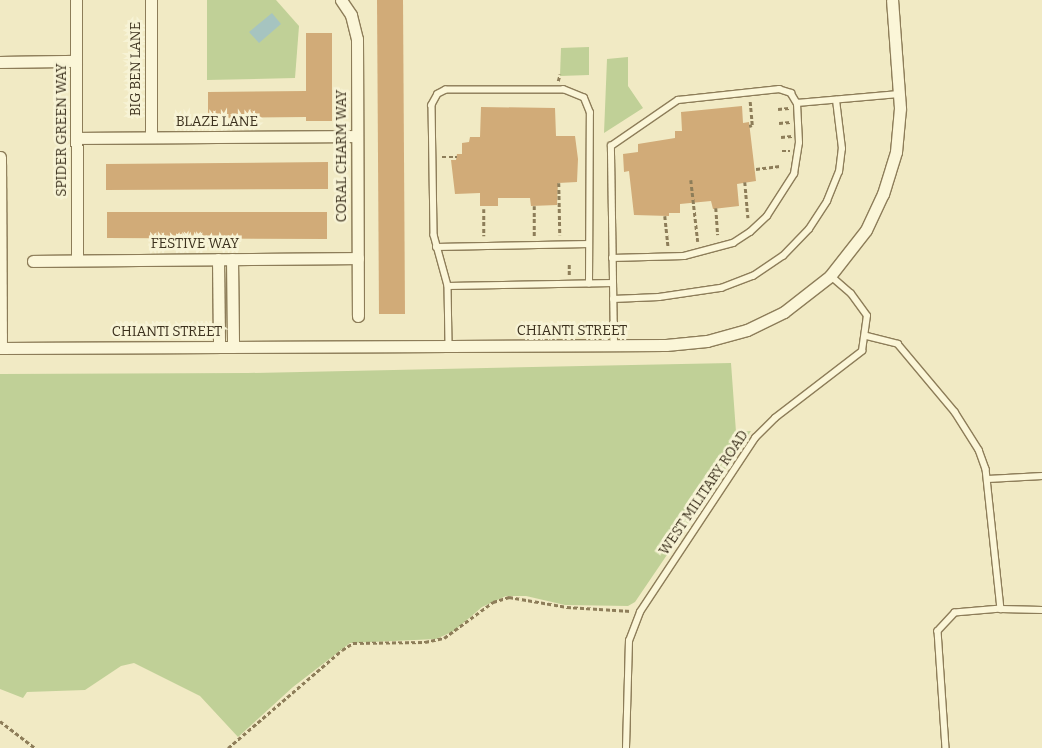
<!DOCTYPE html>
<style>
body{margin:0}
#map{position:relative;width:1042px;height:748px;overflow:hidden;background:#f1eac4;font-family:Bitter,serif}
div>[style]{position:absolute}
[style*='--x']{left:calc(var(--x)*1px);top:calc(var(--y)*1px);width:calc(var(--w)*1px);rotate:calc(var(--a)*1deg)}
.green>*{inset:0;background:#c0d097}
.water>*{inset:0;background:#a6c4c0}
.building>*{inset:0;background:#d1ab78}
.path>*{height:2.5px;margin-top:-1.25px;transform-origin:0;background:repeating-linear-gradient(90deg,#8d7d59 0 4px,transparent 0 6.5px)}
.roads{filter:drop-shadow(1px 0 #8d7d59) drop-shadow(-1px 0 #8d7d59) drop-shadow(0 1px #8d7d59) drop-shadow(0 -1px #8d7d59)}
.service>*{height:5.5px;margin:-2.75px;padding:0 2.75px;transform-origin:2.75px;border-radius:2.75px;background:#fbf6d8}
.minor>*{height:11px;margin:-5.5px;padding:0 5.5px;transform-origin:5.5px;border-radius:5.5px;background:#fbf6d8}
span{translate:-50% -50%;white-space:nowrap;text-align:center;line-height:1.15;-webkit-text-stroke:5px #f7f3d5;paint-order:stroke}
.street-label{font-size:14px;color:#3c311e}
</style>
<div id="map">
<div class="green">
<i style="clip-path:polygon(207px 0,276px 0,299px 26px,295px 78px,207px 80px)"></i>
<i style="clip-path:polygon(589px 47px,589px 75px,560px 76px,561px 48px)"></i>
<i style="clip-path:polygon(628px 57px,628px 86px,643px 108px,604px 133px,607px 59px)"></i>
<i style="clip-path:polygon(731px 363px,736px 432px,751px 431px,635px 602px,628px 606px,565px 605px,526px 596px,506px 596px,482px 607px,454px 631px,436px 639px,350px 643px,293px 687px,238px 737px,200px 696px,134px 663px,121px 666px,85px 690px,27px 692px,23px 698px,0 689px,0 374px,248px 373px)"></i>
</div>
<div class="water">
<i style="clip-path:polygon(272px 13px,281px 24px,259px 43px,249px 32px)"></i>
</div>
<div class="building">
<i style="clip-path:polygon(377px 0,403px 0,405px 314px,379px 314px)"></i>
<i style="clip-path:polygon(306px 33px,332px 33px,332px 121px,306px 121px,306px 117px,208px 118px,208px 92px,306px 91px)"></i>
<i style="clip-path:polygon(742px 106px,743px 123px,749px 122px,756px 181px,737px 184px,739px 206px,713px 209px,711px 201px,680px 204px,680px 213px,669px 213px,669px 216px,634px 215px,629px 171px,624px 172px,623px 154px,638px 152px,638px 144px,675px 138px,675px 131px,682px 131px,681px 112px)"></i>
<i style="clip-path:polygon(481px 107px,555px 108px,556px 136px,575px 136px,578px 159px,577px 182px,558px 183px,557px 205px,531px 206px,530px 198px,498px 198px,498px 206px,480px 206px,480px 193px,455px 194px,451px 160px,456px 160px,457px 154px,462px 154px,462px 143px,469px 142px,470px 137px,480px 137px)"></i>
<i style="clip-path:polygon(328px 162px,328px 189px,106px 190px,106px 164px)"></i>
<i style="clip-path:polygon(107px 212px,327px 212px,327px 239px,107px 238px)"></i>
</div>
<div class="path">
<i style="--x:558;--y:81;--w:7;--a:-74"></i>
<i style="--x:778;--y:109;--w:11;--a:-5"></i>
<i style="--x:779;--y:123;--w:11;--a:-5"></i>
<i style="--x:749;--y:126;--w:3;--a:-18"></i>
<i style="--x:752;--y:125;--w:24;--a:-95"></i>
<i style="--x:781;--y:137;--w:11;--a:-5"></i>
<i style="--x:782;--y:151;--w:8;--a:0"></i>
<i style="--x:442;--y:157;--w:15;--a:0"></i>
<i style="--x:756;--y:169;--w:26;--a:-7"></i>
<i style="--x:691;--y:180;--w:62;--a:83.6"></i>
<i style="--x:745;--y:182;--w:36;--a:85"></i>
<i style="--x:559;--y:183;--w:52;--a:88.9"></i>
<i style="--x:716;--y:208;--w:27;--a:86"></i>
<i style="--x:484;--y:209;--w:27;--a:90"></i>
<i style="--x:665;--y:216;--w:31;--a:84"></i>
<i style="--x:534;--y:236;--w:30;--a:-90"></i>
<i style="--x:569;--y:275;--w:11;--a:-90"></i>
<i style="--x:0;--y:721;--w:44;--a:37.6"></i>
<i style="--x:228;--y:748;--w:150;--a:-40.7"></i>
<i style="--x:342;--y:650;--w:13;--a:-32"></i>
<i style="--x:353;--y:643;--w:72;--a:-0.8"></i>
<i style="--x:425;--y:642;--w:19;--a:-12"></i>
<i style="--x:444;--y:638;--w:61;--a:-36.3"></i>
<i style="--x:493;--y:602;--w:17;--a:-17"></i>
<i style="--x:509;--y:597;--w:59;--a:9.8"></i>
<i style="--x:567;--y:607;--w:64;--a:3.6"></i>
</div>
<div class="roads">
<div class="service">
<i style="--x:436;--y:247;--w:153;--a:-1.1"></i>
<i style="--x:612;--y:258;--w:72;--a:-1.6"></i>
<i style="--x:684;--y:256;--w:51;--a:-14.9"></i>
<i style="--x:733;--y:243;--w:20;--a:-33"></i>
<i style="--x:750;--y:232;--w:23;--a:-43"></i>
<i style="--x:767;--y:216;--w:50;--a:-57.3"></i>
<i style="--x:794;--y:174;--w:31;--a:-81"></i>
<i style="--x:799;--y:143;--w:40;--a:-92.9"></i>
<i style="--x:589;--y:284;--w:171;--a:-89.7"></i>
<i style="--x:590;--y:113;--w:16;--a:-112"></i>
<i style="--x:584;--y:98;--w:22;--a:-158"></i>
<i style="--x:564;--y:90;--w:118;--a:180"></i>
<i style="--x:446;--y:90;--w:9;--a:153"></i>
<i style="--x:438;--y:94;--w:13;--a:119"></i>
<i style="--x:432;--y:105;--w:130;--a:89.1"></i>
<i style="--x:434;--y:235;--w:53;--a:74.6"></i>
<i style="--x:448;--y:286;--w:165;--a:-1"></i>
<i style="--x:448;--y:286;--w:60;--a:89"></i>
<i style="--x:613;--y:299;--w:46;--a:-2.5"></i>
<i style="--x:659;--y:297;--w:63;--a:-8.3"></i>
<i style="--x:721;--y:288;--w:34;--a:-21"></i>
<i style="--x:753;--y:276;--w:36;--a:-34"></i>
<i style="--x:783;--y:256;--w:37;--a:-46"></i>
<i style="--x:809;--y:229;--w:33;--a:-57"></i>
<i style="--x:827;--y:201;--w:31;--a:-68"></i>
<i style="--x:839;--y:172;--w:23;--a:-83"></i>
<i style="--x:842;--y:149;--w:49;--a:-97"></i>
<i style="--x:867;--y:336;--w:32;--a:14"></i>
<i style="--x:898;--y:344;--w:89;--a:50"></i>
<i style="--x:955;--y:412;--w:45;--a:57.7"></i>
<i style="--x:979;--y:450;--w:20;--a:70"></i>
<i style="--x:986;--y:469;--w:141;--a:83.9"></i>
<i style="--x:1001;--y:609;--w:46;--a:175"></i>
<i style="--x:955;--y:613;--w:25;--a:133"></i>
<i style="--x:938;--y:631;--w:117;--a:86.1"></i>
<i style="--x:614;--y:345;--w:199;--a:-90.9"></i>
<i style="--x:611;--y:146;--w:81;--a:-34.5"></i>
<i style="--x:678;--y:100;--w:102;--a:-6.2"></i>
<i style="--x:779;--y:89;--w:13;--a:18"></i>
<i style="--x:791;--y:93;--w:12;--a:59"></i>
<i style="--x:797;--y:103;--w:102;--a:-5"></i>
<i style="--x:988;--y:479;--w:54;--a:-3.2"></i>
<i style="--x:1001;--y:609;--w:41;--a:1.4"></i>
<i style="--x:626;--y:748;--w:107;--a:-88.4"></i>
<i style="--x:629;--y:641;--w:31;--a:-69"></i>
<i style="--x:640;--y:612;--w:209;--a:-56.5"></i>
<i style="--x:755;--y:438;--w:28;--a:-45"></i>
<i style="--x:775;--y:418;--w:110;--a:-37.6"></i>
<i style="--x:862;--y:351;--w:35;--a:-82"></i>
<i style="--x:867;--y:316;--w:27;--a:-126"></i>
<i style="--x:851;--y:294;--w:28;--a:-139"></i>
</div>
<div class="minor">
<i style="--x:76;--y:0;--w:260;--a:89.8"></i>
<i style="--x:151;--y:0;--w:137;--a:90"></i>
<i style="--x:341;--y:0;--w:18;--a:56"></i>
<i style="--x:351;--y:15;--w:25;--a:76"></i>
<i style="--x:357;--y:39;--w:277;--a:89.8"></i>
<i style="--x:0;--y:62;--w:76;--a:-0.8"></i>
<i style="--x:77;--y:138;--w:280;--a:-0.4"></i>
<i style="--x:0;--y:157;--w:191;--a:89.7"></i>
<i style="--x:218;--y:259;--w:88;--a:89.3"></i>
<i style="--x:232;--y:259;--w:88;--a:89.3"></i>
<i style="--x:33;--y:261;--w:325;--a:-0.5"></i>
<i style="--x:0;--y:348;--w:666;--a:-0.26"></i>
<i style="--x:666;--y:345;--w:41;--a:-5.6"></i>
<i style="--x:707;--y:341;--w:41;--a:-15.4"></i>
<i style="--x:747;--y:330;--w:41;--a:-25.9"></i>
<i style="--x:784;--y:312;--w:58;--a:-38"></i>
<i style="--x:830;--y:276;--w:58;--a:-52"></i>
<i style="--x:866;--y:230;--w:40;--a:-65"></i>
<i style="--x:883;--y:194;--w:44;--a:-72.8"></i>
<i style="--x:896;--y:152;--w:44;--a:-84.8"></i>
<i style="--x:900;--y:108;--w:108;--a:-94.2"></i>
</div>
</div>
<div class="street-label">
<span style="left:136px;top:69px;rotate:-90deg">BIG BEN LANE</span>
<span style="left:217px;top:122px">BLAZE LANE</span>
<span style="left:62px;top:130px;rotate:-90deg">SPIDER GREEN WAY</span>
<span style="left:342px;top:156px;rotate:-90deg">CORAL CHARM WAY</span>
<span style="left:195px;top:244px">FESTIVE WAY</span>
<span style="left:572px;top:331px">CHIANTI STREET</span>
<span style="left:167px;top:332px">CHIANTI STREET</span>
<span style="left:704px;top:493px;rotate:-56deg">WEST MILITARY ROAD</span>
</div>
</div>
